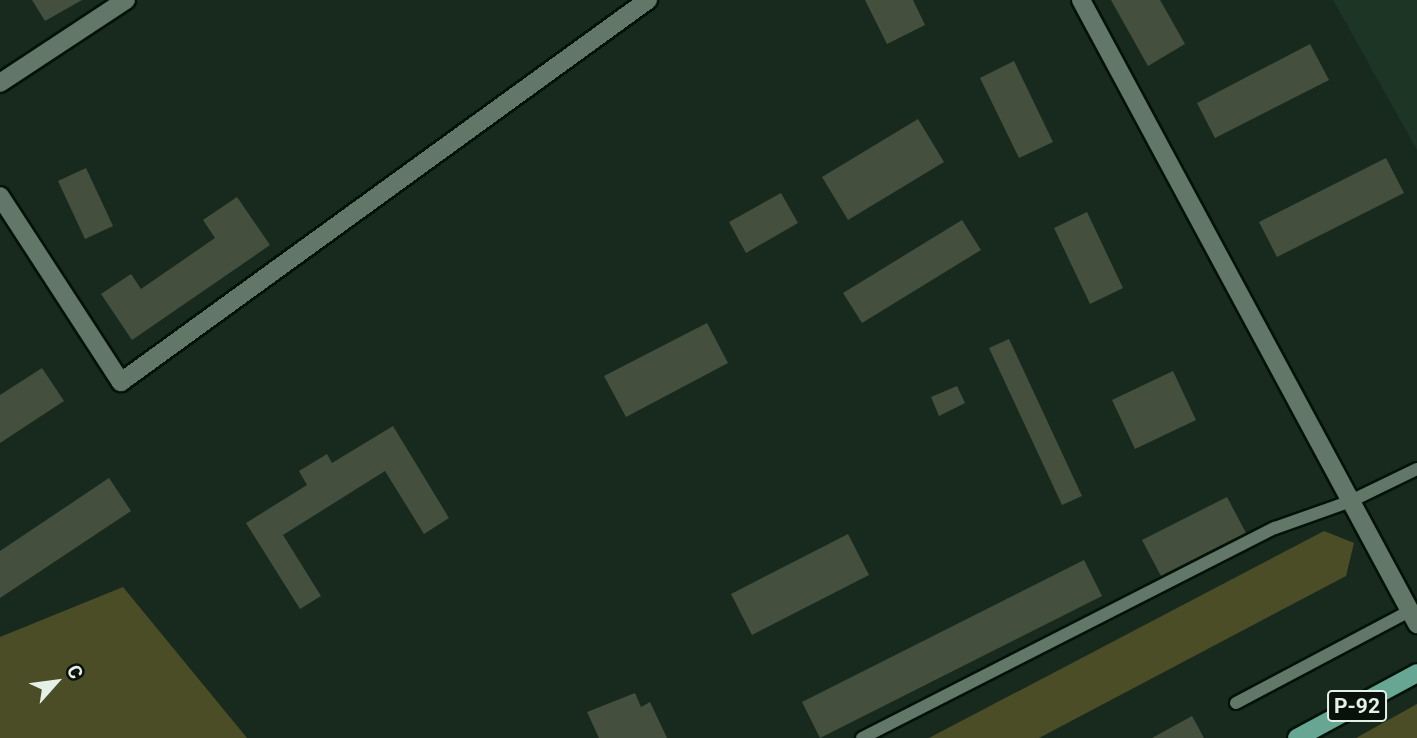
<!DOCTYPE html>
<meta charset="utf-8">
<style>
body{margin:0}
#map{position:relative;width:1417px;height:738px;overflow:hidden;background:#182a1e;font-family:Roboto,sans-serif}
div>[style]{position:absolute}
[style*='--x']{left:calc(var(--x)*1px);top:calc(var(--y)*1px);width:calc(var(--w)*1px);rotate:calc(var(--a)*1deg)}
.built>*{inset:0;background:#1c3524}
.forest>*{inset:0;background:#4b4d27}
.building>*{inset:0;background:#444f3d}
.roads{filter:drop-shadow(2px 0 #031208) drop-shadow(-2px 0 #031208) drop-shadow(0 2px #031208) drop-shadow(0 -2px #031208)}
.lane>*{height:12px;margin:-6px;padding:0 6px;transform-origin:6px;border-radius:6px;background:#627768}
.street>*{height:18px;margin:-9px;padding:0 9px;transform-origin:9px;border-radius:9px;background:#627768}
.primary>*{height:18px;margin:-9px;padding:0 9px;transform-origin:9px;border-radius:9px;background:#66a692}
span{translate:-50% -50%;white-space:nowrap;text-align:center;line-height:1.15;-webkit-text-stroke:5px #09110b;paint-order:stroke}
.shield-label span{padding:2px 5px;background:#09110b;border:2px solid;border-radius:5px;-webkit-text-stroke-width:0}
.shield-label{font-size:21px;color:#e5f1e8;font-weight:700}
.north{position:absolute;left:21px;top:647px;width:70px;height:70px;-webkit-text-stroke:5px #09110b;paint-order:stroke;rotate:62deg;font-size:19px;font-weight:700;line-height:28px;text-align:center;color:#e5f1e8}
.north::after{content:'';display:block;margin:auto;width:24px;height:32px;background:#e5f1e8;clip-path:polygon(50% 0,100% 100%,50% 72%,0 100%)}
</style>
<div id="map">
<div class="built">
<i style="clip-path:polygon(1333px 0,1417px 0,1417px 150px)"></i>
</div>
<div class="forest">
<i style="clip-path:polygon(1324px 531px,1354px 543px,1346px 576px,1039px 738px,929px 738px)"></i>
<i style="clip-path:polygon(123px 587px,247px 738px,0 738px,0 637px)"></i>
<i style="clip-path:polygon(1417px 704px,1417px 738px,1356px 738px)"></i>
</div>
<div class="building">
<i style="clip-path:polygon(32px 0,82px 0,45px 21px)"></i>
<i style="clip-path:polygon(865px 0,913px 0,925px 25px,887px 44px)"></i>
<i style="clip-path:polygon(1111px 0,1160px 0,1185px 44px,1148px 66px)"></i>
<i style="clip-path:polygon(1310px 44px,1329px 80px,1215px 138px,1197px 103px)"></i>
<i style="clip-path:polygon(1014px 61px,1053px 142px,1019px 158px,980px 78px)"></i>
<i style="clip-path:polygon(918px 119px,944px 162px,848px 220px,822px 177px)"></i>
<i style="clip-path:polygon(1386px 158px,1404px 193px,1277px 257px,1259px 222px)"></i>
<i style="clip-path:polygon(86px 168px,113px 226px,85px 239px,58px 181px)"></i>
<i style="clip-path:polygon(781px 193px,798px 223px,746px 253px,729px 222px)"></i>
<i style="clip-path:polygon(237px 197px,270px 245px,132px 340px,101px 294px,131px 274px,141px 289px,215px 238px,203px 220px)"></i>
<i style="clip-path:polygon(1087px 212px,1123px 288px,1090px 304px,1054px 228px)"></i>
<i style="clip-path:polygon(962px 220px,981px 250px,862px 323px,843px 293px)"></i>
<i style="clip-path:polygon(707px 323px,728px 363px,626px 417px,604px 376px)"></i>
<i style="clip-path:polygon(1009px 339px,1082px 496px,1062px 505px,989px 348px)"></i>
<i style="clip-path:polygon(42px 368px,64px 401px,0 443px,0 395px)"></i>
<i style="clip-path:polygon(1173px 371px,1196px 420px,1135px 449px,1112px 400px)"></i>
<i style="clip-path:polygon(957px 386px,965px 403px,939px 416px,931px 397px)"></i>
<i style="clip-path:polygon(393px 426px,449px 518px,424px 534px,385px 471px,283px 535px,321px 596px,300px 609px,246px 523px,307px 485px,299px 471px,327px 454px,332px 463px)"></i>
<i style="clip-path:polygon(109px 478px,131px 511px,0 598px,0 551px)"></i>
<i style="clip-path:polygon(1227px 497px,1246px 533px,1161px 576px,1142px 540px)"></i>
<i style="clip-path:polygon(848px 534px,869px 575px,752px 635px,731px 594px)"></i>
<i style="clip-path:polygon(1084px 560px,1102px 596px,820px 738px,802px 702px)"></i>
<i style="clip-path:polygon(635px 693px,641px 707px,650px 702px,667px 738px,599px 738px,587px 712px)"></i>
<i style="clip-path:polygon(1192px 716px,1204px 738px,1152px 738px)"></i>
</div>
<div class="roads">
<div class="lane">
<i style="--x:1236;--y:703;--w:197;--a:-27.9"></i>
<i style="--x:862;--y:738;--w:463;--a:-27"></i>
<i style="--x:1275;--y:528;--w:81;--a:-19.6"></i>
<i style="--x:1351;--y:501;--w:73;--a:-25.9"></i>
</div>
<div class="street">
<i style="--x:1081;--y:0;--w:709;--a:61.7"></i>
<i style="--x:0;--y:83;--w:151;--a:-33.4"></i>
<i style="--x:0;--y:196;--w:222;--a:57"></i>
<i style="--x:121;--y:382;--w:651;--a:-35.94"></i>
</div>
<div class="primary">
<i style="--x:1297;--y:738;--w:136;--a:-28.4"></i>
</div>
</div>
<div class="shield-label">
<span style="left:1357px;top:706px">Р-92</span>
</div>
<div class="north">С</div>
</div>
